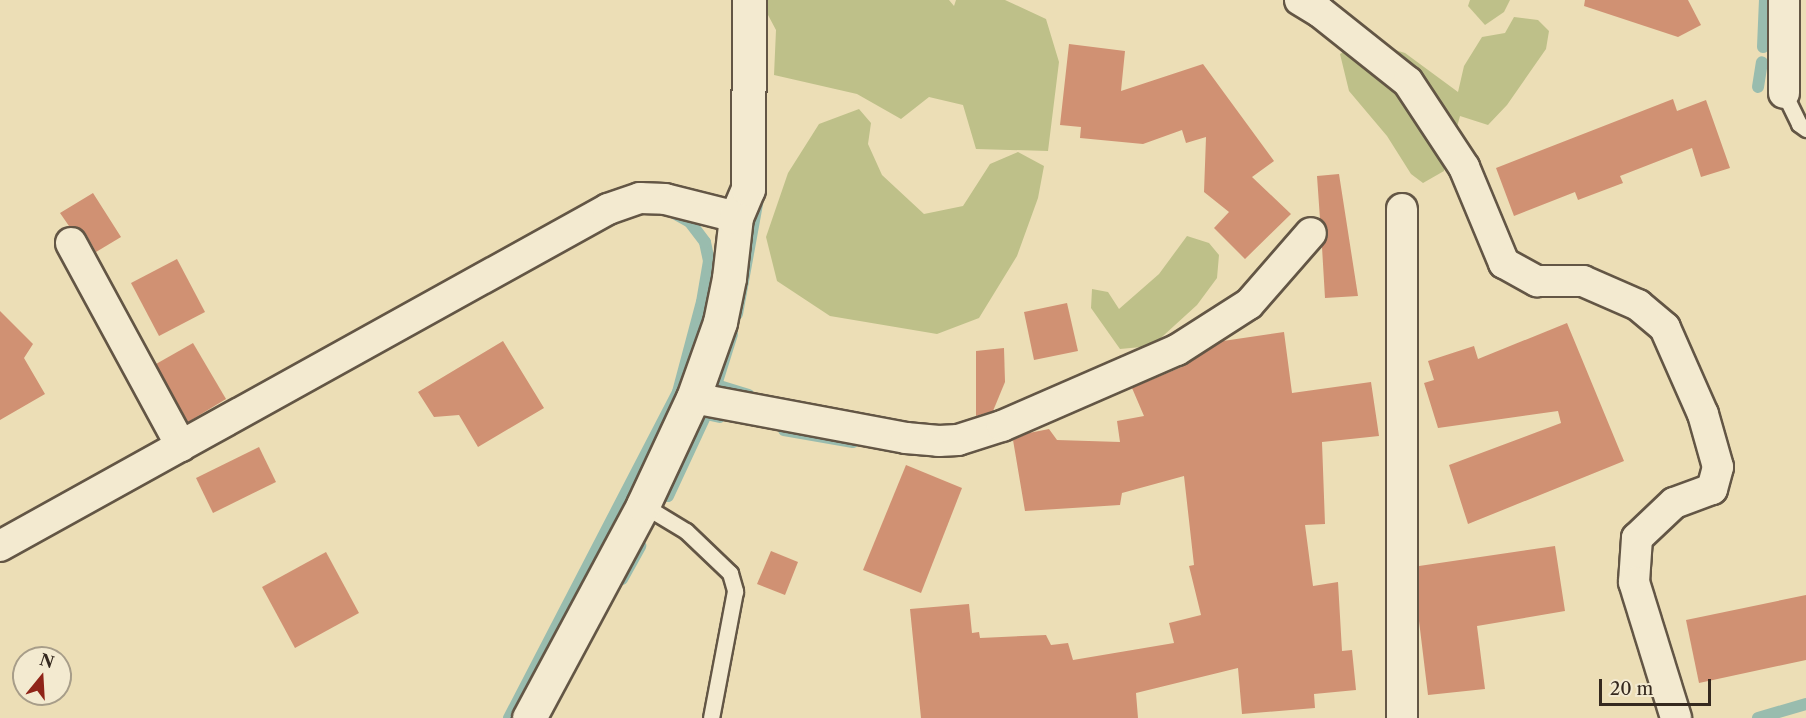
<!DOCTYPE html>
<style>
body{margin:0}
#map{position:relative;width:1806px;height:718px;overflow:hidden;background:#ecdeb6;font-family:"Libre Caslon Text",serif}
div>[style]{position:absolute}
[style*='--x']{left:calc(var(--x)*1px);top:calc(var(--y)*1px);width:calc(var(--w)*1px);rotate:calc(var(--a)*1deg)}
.green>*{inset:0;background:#bec089}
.stream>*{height:12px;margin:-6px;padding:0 6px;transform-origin:6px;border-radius:6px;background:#99bcae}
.building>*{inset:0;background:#d09173}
.roads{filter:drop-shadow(2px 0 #635645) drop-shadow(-2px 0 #635645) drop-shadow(0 2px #635645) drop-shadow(0 -2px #635645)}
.service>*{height:15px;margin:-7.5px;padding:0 7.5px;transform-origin:7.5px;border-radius:7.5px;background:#f3ead0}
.minor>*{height:30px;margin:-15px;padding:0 15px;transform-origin:15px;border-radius:15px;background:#f3ead0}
.tertiary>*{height:33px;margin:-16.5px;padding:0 16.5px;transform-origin:16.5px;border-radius:16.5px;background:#f3ead0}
span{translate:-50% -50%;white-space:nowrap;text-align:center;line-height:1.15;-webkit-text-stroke:5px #f3ead0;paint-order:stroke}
.north{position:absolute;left:12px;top:646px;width:60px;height:60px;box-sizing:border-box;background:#f3ead0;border:2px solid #a79d89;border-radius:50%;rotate:18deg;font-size:16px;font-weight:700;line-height:24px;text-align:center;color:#35291f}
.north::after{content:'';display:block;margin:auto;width:21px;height:27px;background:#8f2418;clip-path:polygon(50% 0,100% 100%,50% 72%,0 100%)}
.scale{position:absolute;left:1599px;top:679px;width:112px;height:27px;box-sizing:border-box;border:3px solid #35291f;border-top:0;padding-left:8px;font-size:18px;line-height:21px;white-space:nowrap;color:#35291f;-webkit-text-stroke:4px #f3ead0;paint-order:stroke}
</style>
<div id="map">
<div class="green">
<i style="clip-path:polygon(760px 0,949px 0,954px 6px,956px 0,1005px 0,1046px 19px,1059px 62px,1048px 151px,976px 149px,963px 105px,929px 97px,901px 119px,857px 94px,774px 75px,776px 30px)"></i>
<i style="clip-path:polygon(1470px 0,1510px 0,1504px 12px,1485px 25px,1468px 6px)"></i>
<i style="clip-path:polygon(1514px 17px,1538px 20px,1549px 31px,1546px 49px,1507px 105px,1488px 125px,1460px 116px,1457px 127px,1444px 151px,1444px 171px,1423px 183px,1411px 174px,1387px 136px,1349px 91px,1340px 54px,1363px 40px,1405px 53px,1458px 92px,1464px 66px,1482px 37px,1505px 33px)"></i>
<i style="clip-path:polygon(859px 109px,871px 123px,868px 144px,882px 175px,924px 214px,963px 206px,990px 164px,1018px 152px,1044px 166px,1038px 198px,1017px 256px,979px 318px,937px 334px,830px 316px,777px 281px,766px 237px,788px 173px,819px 124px)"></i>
<i style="clip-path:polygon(1187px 236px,1209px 243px,1219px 255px,1217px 278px,1197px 305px,1152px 346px,1120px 349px,1091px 308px,1092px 289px,1108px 292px,1119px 309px,1159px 274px)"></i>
</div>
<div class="stream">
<i style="--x:1763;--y:47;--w:47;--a:-87.6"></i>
<i style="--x:1758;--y:87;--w:25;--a:-81"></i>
<i style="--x:737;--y:314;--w:123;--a:-79.7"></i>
<i style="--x:732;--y:334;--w:53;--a:107.4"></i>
<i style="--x:716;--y:385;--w:34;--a:17"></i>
<i style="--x:784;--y:430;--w:70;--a:9.9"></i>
<i style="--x:668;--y:496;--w:90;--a:-65.1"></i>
<i style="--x:706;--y:414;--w:14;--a:12"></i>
<i style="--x:622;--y:579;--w:38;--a:-61"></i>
<i style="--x:509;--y:718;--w:367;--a:-62.6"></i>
<i style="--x:678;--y:392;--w:93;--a:-75.1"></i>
<i style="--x:702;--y:302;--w:42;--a:-80.3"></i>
<i style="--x:709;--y:261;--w:19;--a:-102"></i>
<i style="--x:705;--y:242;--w:25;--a:-127"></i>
<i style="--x:690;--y:222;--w:21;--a:-151"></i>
<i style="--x:1758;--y:718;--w:50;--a:-16.3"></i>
</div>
<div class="building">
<i style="clip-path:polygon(1585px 0,1688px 0,1701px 25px,1678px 37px,1584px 6px)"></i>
<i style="clip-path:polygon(1069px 44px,1125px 51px,1121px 91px,1203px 64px,1274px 161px,1252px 177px,1291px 214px,1245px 259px,1214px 228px,1229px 212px,1204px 192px,1206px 137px,1186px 143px,1182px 130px,1143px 144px,1080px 138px,1081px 127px,1060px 125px)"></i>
<i style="clip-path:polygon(1673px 99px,1677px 111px,1706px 100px,1730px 168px,1701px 177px,1692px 148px,1620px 176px,1623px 183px,1578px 200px,1575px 192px,1514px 216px,1496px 168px)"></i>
<i style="clip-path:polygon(1339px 174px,1358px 296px,1325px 298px,1322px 247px,1328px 236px,1327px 227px,1320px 219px,1317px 176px)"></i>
<i style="clip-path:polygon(93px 193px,121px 237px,96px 252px,86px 234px,79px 228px,69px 226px,60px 213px)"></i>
<i style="clip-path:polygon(177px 259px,205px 312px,159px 336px,131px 283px)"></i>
<i style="clip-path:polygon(1067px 303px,1078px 351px,1034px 360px,1024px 312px)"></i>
<i style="clip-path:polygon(0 311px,33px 344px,24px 358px,45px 394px,0 420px)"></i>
<i style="clip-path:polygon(1567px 323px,1624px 461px,1468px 524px,1449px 465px,1561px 423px,1558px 411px,1438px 428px,1424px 383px,1434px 380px,1428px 361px,1474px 346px,1478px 359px)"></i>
<i style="clip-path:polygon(1284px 332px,1292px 393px,1371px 382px,1379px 436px,1322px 442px,1325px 524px,1305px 525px,1313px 586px,1338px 582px,1342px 651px,1352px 650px,1356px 690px,1314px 694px,1315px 708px,1242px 714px,1238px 668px,1136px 693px,1138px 718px,921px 718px,910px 609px,969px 604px,972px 633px,979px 632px,980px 638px,1046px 635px,1051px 645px,1068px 643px,1073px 660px,1174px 643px,1169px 623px,1201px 615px,1189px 566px,1194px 565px,1184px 476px,1122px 493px,1120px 505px,1025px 511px,1013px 440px,1029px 433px,1049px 429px,1057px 440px,1120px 442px,1117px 421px,1144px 416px,1132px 388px,1184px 366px,1223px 341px)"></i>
<i style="clip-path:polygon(503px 341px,544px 408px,478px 447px,459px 415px,434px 417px,418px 392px)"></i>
<i style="clip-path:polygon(193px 343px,226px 399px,188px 422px,156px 364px)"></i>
<i style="clip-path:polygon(1004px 348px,1005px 382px,993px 411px,976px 416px,976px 351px)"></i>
<i style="clip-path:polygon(259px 447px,276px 482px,213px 513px,196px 478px)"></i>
<i style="clip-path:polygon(906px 465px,962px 488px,921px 593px,863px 570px)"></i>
<i style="clip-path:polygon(1555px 546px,1565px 611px,1477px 626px,1485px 689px,1428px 695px,1419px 621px,1419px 566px)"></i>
<i style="clip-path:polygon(771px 551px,798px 562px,785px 595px,757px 584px)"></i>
<i style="clip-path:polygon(326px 552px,359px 613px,295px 648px,262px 587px)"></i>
<i style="clip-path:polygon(1806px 595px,1806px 660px,1699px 683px,1686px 620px)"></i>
</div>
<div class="roads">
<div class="service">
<i style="--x:1784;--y:93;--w:34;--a:64"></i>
<i style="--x:1799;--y:124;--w:9;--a:36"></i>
<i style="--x:643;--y:505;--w:50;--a:31.2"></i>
<i style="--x:686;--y:531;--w:61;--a:43.7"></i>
<i style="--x:730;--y:573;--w:19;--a:74"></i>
<i style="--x:735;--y:591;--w:129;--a:100.7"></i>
</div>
<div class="minor">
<i style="--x:1300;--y:0;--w:23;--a:31"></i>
<i style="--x:1320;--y:12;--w:112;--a:38.5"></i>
<i style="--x:1408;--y:82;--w:102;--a:56.6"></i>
<i style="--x:1464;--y:167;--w:104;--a:67.4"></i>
<i style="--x:1504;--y:263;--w:38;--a:29"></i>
<i style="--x:1537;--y:281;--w:46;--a:0"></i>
<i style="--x:1583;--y:281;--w:60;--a:23.6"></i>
<i style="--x:1638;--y:305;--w:35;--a:40"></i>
<i style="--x:1665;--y:328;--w:94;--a:66.2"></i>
<i style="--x:1703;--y:414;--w:55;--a:74.2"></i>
<i style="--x:1718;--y:467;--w:23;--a:105"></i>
<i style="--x:1712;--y:489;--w:40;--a:159.8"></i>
<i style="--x:1674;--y:503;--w:51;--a:136.6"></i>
<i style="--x:1637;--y:538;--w:44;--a:93.9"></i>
<i style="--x:1634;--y:582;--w:142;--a:72.8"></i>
<i style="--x:1784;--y:93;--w:93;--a:-90"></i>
<i style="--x:71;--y:243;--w:231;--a:61.5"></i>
<i style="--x:693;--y:398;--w:217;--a:10.6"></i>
<i style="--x:906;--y:438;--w:33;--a:5"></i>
<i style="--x:939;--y:441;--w:19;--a:-3"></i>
<i style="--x:958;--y:440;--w:46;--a:-17.7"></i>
<i style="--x:1002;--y:426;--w:191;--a:-23.5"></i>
<i style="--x:1177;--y:350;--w:85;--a:-32.6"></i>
<i style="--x:1249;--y:304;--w:94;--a:-48.9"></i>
<i style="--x:0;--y:546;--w:695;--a:-29"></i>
<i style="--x:608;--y:209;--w:34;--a:-19"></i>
<i style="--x:640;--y:198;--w:25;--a:2"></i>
<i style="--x:665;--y:199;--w:73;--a:14.2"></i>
<i style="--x:1402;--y:718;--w:509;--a:-90"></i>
</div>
<div class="tertiary">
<i style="--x:529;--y:718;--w:242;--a:-61.8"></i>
<i style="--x:643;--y:505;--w:118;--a:-65"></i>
<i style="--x:693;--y:398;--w:81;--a:-70.4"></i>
<i style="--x:720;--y:322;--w:45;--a:-78.4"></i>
<i style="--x:729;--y:278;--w:61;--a:-83.5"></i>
<i style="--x:736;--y:217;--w:30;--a:-67"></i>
<i style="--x:748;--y:189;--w:189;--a:-89.7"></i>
</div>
</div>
<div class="north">N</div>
<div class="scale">20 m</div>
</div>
